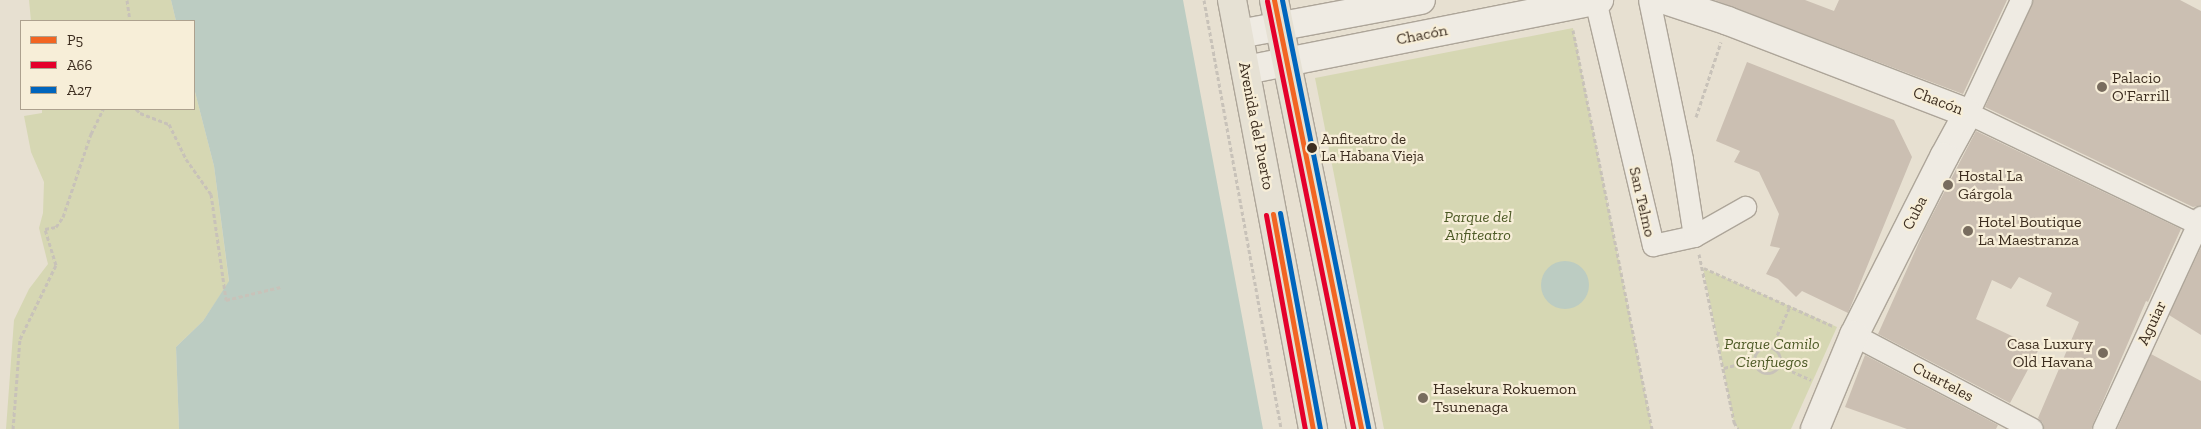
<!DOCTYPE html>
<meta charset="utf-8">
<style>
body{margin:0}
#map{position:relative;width:2201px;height:429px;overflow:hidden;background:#e7e0d1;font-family:"Zilla Slab",serif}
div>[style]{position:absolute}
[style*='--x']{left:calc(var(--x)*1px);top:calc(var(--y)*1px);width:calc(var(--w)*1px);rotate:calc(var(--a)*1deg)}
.green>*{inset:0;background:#d6d7b3}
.water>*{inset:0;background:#bcccc2}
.round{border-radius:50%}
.building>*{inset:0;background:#cbbfb2}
.path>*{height:3px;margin-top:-1.5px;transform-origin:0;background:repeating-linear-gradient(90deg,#c8c2b9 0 4px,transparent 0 6.5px)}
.path>.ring{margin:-1.5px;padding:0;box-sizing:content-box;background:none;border:3px solid #c8c2b9;border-radius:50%}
.roads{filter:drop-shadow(1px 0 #ada599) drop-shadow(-1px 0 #ada599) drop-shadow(0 1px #ada599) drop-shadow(0 -1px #ada599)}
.street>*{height:21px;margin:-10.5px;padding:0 10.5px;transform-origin:10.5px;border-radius:10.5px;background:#efebe3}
.secondary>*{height:28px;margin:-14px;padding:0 14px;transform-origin:14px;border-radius:14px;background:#efebe3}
.primary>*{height:28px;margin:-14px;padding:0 14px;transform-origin:14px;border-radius:14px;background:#e6e1d4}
.bus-1>*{height:5px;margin:-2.5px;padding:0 2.5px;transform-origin:2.5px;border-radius:2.5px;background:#f26522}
.bus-2>*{height:5px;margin:-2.5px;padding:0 2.5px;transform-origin:2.5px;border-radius:2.5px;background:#e4002b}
.bus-3>*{height:5px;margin:-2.5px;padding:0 2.5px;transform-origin:2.5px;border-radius:2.5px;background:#0065bd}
.dots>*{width:14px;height:14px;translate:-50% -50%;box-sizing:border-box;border:2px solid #f7eed8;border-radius:50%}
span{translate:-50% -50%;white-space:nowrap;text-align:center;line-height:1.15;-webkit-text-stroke:4.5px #f7eed8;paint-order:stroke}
.bus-label{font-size:15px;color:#3d2e20}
.left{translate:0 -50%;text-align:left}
.street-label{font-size:16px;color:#3d2e20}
.poi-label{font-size:16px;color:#3d2e20}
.right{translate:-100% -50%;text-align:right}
.park-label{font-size:16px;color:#4d5a26;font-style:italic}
.legend{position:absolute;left:20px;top:20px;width:175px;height:90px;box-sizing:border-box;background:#f7eed8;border:1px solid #ada18e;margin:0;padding:6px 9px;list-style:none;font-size:15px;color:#3d2e20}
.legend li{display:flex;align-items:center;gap:10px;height:25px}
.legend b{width:25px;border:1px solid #ada18e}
</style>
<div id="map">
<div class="green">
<i style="clip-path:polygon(29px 0,171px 0,176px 21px,31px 21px)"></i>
<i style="clip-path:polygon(1573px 28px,1652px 429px,1384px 429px,1315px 78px)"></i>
<i style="clip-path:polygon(194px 88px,214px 166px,229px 282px,203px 321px,176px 347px,179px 429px,6px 429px,14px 320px,29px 289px,48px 264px,39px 228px,43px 213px,44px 182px,31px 152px,24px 116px,42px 113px,42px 109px,194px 109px)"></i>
<i style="clip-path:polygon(1703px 268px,1837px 327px,1791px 429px,1738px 429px,1734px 422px)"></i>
</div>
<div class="water">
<i style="clip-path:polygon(171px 0,1183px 0,1263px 429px,179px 429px,176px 347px,203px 321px,229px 281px,214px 166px,194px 88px,194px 21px,176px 21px)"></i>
<i class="round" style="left:1541px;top:261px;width:48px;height:48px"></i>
</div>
<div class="building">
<i style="clip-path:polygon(1714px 0,1805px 0,1834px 11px,1839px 0,2007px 0,1963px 94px)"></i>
<i style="clip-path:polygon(2033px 0,2180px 0,2201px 11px,2201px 205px,2193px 207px,1985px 107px)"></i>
<i style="clip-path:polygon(1747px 62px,1894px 120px,1912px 157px,1848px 313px,1802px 291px,1796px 297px,1778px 279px,1766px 274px,1780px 248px,1770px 246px,1779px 214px,1759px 172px,1734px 162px,1740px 151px,1716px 141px)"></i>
<i style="clip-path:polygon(1976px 131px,2181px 229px,2148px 302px,2146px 301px,2091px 429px,2044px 429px,2043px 423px,2038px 418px,2079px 322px,2046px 306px,2052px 293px,2019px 277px,2011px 289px,1992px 280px,1976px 319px,2039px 349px,2010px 403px,1878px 334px,1925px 229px)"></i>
<i style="clip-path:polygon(2201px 247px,2201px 335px,2169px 315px)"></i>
<i style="clip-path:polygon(2151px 354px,2201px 381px,2201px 429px,2117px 429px)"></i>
<i style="clip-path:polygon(1865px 355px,1998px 425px,1996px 429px,1907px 429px,1845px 407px)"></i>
</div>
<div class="path">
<i style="--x:127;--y:0;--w:21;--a:82"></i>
<i style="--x:1204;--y:0;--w:436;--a:79.8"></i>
<i style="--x:1573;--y:30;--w:407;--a:78.8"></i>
<i style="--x:136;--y:109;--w:6;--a:45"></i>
<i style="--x:140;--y:113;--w:31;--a:21"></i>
<i style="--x:169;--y:124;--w:39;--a:64"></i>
<i style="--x:186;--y:159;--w:43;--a:54.5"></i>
<i style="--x:211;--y:194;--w:107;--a:81.9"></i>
<i style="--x:226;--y:300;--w:56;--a:-13.5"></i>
<i style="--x:1696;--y:117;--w:79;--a:-71.6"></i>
<i style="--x:1699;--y:254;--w:172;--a:78.2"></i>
<i style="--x:1734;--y:422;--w:8;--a:60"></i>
<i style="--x:1704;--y:268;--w:141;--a:24.2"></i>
<i class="ring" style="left:1754px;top:347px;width:23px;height:23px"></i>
<i style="--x:1772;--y:347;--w:45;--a:-66.3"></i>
<i style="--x:1780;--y:366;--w:34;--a:24"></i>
<i style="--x:1724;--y:368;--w:31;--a:-15"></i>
<i style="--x:13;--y:429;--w:90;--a:-85.6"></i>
<i style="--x:20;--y:339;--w:82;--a:-64.1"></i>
<i style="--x:56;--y:265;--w:38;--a:-107"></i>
<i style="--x:45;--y:229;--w:11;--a:-10"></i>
<i style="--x:56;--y:227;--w:12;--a:-55"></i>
<i style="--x:63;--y:217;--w:88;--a:-71.4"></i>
<i style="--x:91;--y:134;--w:28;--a:-64"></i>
</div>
<div class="roads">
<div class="street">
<i style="--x:1595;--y:0;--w:252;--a:76.7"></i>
<i style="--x:1653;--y:245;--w:42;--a:-12.4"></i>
<i style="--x:1694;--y:236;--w:78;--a:-98.9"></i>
<i style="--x:1682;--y:159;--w:162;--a:-101.7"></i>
<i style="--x:2021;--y:0;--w:125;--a:115.1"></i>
<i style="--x:1968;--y:113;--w:259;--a:25.7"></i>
<i style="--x:1694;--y:236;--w:59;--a:-29.6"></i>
<i style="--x:1854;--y:335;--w:201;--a:27.8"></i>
<i style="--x:2103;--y:429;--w:234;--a:-65.2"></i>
</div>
<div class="secondary">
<i style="--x:1665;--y:0;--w:66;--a:18.4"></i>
<i style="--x:1728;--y:21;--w:257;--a:21"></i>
<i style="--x:1968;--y:113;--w:50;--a:118.6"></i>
<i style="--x:1944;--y:157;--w:199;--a:116.8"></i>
<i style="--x:1854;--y:335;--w:102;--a:112.5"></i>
<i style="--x:1239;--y:34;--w:185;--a:-10.6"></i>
<i style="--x:1246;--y:70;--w:360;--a:-11.2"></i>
</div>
<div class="primary">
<i style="--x:1232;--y:0;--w:437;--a:79.3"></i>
<i style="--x:1274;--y:0;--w:438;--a:78.5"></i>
</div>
</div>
<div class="bus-1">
<i style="--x:1274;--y:0;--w:438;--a:78.5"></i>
<i style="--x:1273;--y:214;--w:219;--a:79.5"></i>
</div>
<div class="bus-2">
<i style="--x:1267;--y:1;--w:437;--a:78.6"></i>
<i style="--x:1266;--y:215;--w:218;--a:79.7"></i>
</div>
<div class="bus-3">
<i style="--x:1282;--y:0;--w:437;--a:78.6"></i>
<i style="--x:1280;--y:213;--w:219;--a:79.5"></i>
</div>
<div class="dots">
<i style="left:2102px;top:87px;background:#786c5e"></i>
<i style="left:1312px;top:148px;background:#3d2e20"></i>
<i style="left:1948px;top:185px;background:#786c5e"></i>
<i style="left:1968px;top:231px;background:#786c5e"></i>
<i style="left:2103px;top:353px;background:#786c5e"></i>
<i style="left:1423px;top:398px;background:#786c5e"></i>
</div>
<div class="bus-label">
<span class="left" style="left:1321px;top:148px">Anfiteatro de<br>La Habana Vieja</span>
</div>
<div class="street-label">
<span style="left:1422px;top:35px;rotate:-11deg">Chacón</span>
<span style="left:1938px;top:101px;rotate:21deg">Chacón</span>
<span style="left:1256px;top:126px;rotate:79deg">Avenida del Puerto</span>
<span style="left:1642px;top:202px;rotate:77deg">San Telmo</span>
<span style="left:1915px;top:213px;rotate:-63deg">Cuba</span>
<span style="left:2152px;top:323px;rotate:-65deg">Aguiar</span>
<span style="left:1943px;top:382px;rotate:28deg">Cuarteles</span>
</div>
<div class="poi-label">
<span class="left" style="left:2112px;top:87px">Palacio<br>O'Farrill</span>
<span class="left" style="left:1958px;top:185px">Hostal La<br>Gárgola</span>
<span class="left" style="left:1978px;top:231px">Hotel Boutique<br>La Maestranza</span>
<span class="right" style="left:2093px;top:353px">Casa Luxury<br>Old Havana</span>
<span class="left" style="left:1433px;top:398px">Hasekura Rokuemon<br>Tsunenaga</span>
</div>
<div class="park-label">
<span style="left:1478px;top:226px">Parque del<br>Anfiteatro</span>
<span style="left:1772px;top:353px">Parque Camilo<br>Cienfuegos</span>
</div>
<ul class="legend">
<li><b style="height:6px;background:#f26522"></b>P5</li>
<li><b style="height:6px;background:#e4002b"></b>A66</li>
<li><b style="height:6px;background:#0065bd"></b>A27</li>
</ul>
</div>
